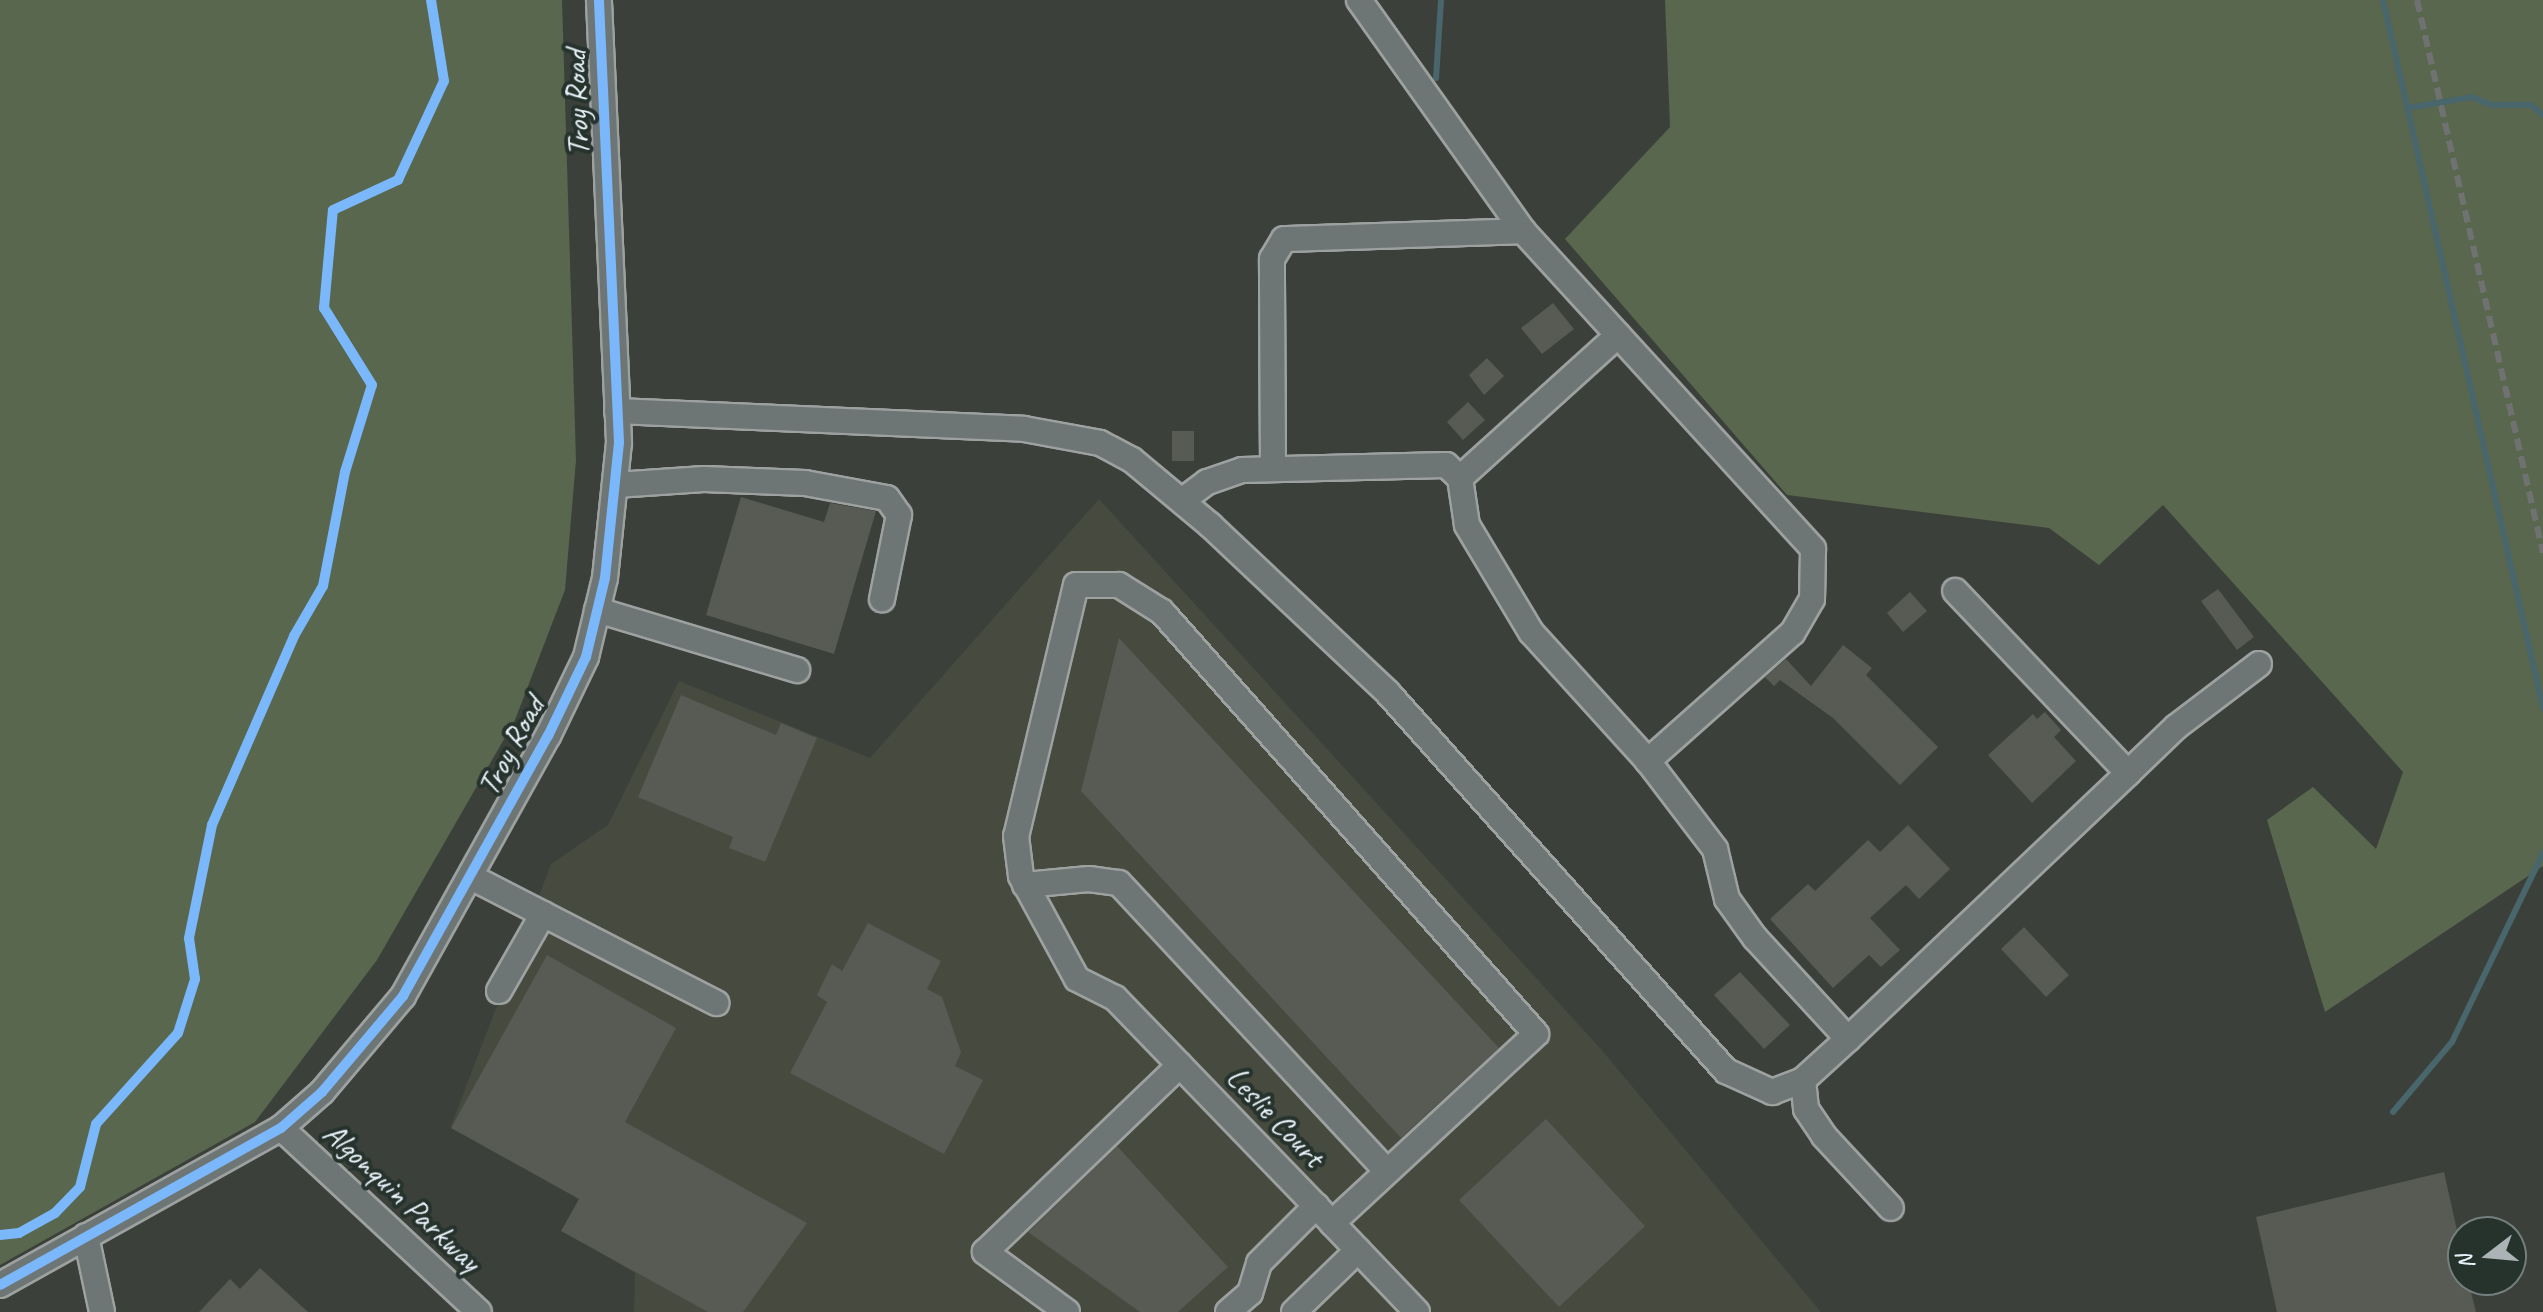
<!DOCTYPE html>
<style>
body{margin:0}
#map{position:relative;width:2543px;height:1312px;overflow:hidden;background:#3b403a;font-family:Caveat,sans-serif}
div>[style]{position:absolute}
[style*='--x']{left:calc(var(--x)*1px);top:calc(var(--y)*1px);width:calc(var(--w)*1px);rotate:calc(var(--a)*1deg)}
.built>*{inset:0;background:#464a3f}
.green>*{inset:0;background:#58674d}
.stream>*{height:6px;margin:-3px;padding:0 3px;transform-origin:3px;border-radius:3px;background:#49666c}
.building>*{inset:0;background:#585a54}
.roads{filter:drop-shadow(2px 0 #9da1a0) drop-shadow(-2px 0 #9da1a0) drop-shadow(0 2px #9da1a0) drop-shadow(0 -2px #9da1a0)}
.minor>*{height:24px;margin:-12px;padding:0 12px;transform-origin:12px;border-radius:12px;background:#6e7575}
.rail>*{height:6px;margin-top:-3px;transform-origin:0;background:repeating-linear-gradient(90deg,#6f7271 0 12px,transparent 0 18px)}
.cycleway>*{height:10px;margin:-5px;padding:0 5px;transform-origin:5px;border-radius:5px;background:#7ab7fb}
span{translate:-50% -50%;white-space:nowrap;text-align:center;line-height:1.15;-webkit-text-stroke:8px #26332d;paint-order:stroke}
.street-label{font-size:32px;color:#e8f1f8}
.north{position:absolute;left:2447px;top:1216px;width:80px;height:80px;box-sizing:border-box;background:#26332d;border:2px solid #747f7e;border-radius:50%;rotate:254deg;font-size:22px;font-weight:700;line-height:32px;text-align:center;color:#e8f1f8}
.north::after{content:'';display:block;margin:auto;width:28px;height:36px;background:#abb3b6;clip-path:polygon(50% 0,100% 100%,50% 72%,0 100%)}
</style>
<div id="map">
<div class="built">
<i style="clip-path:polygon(1099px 499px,1600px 1048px,1821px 1312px,634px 1312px,635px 1273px,566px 1232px,583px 1201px,451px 1126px,551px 864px,608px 825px,679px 681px,870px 758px)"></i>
</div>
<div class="green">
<i style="clip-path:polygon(0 0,562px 0,576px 460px,565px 590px,515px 720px,377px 960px,255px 1122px,0 1265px)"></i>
<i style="clip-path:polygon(1665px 0,2543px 0,2543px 866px,2325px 1012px,2267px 820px,2313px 787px,2376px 849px,2403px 772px,2163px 505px,2099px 565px,2049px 528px,1787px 495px,1565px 239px,1670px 127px)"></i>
</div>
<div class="stream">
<i style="--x:2383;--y:0;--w:726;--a:77.27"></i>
<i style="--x:1436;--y:78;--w:78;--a:-86.3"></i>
<i style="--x:2408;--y:108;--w:65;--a:-9.8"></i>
<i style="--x:2472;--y:97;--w:22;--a:22"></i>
<i style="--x:2492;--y:105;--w:39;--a:0"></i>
<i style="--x:2531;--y:105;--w:16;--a:40"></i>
<i style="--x:2393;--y:1112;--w:92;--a:-49.9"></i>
<i style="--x:2452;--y:1042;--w:210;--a:-64.3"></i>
</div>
<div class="building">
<i style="clip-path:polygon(1553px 303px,1574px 329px,1542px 354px,1521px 328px)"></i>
<i style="clip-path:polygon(1487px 358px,1504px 376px,1484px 395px,1469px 375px)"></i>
<i style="clip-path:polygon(1468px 402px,1485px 420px,1463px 440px,1447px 422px)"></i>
<i style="clip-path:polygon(1172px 431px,1194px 431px,1194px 461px,1172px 461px)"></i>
<i style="clip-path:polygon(741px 497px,824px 522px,830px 503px,876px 511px,834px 654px,706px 615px)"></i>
<i style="clip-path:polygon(2218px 589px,2254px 637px,2237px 650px,2201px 601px)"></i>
<i style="clip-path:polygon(1910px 592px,1927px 611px,1903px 632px,1887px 613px)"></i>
<i style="clip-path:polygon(1119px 638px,1499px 1048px,1401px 1138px,1081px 791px)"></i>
<i style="clip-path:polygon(1843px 645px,1872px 668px,1866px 675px,1938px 747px,1900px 785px,1833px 718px,1780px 680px,1774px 686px,1765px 677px,1786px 659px,1811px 686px)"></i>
<i style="clip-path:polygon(681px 695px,776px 735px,781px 723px,817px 738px,765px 862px,729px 848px,733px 837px,638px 797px)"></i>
<i style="clip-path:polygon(2045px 712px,2061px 730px,2054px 737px,2076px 761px,2032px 803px,1988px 755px,2033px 714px,2037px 719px)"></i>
<i style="clip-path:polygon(1908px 825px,1950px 869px,1919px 899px,1906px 885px,1870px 918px,1900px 950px,1881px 967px,1869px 955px,1833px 988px,1770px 919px,1808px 884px,1815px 891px,1868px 840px,1880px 852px)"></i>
<i style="clip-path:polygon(868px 923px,941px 961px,927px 989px,942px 997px,961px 1052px,955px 1066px,983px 1080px,944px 1154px,790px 1073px,827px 1002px,817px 995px,832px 964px,842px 971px)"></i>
<i style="clip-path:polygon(2024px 927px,2069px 975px,2046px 997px,2001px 949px)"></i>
<i style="clip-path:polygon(547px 955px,676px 1028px,625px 1122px,807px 1223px,743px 1312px,708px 1312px,561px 1231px,579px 1199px,451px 1128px)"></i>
<i style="clip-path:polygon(1740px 972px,1790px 1025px,1764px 1049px,1714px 995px)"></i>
<i style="clip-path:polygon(1546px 1119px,1645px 1226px,1559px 1307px,1459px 1200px)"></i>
<i style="clip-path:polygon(1117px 1146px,1228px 1267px,1178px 1312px,1140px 1312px,1028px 1232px)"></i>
<i style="clip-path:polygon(2444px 1172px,2463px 1257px,2463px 1280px,2468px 1280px,2476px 1312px,2277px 1312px,2256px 1217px)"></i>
<i style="clip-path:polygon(260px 1268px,308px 1312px,199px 1312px,230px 1279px,240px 1289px)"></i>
</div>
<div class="roads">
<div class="minor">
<i style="--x:1359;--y:0;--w:283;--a:54.6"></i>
<i style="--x:1523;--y:231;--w:430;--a:47.6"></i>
<i style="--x:1813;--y:549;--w:50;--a:91.1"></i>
<i style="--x:1812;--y:599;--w:39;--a:120"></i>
<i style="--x:1792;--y:633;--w:193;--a:138.4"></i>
<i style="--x:617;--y:411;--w:407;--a:2.5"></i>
<i style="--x:1024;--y:429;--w:77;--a:10.4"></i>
<i style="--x:1100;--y:443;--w:36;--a:28"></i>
<i style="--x:1132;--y:460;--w:102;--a:39.8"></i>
<i style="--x:1210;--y:525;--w:245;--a:43.3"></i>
<i style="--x:1388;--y:693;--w:507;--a:48.2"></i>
<i style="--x:1726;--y:1071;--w:51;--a:24.5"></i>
<i style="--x:1772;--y:1092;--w:33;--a:-21"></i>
<i style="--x:1803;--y:1080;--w:61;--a:-42.3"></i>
<i style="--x:1848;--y:1039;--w:137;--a:-132.6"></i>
<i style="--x:1755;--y:938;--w:48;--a:-125.7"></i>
<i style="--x:1727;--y:899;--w:51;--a:-103.5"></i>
<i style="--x:1715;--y:849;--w:111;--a:-127.3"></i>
<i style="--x:1648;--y:761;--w:174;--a:-132.2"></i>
<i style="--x:1531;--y:632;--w:125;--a:-120.9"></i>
<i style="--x:1467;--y:525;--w:48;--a:-98.5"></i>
<i style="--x:1460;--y:478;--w:19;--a:-137"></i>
<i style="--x:1446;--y:465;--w:204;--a:178.6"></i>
<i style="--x:1242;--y:470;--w:37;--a:161"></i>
<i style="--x:1207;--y:482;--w:31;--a:143"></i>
<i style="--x:1273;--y:469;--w:210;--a:-90.3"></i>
<i style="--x:1272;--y:259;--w:23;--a:-59"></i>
<i style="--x:1284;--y:239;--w:239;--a:-1.9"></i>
<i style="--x:1460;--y:478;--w:213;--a:-42.1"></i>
<i style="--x:616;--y:485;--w:88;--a:-3.9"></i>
<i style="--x:704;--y:479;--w:101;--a:2.3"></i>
<i style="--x:805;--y:483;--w:83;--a:10.4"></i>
<i style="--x:887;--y:498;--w:21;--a:55"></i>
<i style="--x:899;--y:515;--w:86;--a:101.4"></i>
<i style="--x:597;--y:610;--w:209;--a:16.7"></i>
<i style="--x:2128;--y:773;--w:66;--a:-43.8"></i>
<i style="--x:2176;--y:727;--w:104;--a:-37.2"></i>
<i style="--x:471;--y:877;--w:276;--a:27.2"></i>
<i style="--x:1025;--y:885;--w:64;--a:-5.4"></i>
<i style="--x:1089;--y:879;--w:30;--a:8"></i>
<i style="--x:1119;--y:883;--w:393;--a:47.1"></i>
<i style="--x:499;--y:991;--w:89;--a:-60.3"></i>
<i style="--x:1848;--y:1039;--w:386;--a:-43.5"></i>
<i style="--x:2128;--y:773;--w:251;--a:-133.5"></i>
<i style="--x:1803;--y:1080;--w:29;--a:84"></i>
<i style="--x:1806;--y:1109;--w:32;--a:56"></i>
<i style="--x:1824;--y:1136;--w:98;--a:47.1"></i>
<i style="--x:281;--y:1128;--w:270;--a:42.9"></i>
<i style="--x:1332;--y:1223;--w:278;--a:-42.8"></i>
<i style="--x:1536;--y:1034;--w:564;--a:-131.55"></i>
<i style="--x:1162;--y:612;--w:51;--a:-147.9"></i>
<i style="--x:1119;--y:585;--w:43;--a:180"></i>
<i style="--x:1076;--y:585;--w:258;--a:103.4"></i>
<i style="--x:1016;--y:836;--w:40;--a:82.9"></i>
<i style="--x:1021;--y:876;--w:117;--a:61.5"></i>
<i style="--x:1077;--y:979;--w:42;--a:26.6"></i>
<i style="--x:1115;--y:998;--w:313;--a:46"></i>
<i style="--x:1332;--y:1223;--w:123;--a:46.3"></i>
<i style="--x:86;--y:1236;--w:78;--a:78.1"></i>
<i style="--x:0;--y:1285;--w:322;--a:-29.2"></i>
<i style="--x:281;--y:1128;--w:55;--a:-41.3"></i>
<i style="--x:322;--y:1092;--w:126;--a:-49.8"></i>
<i style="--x:403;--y:996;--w:298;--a:-60.9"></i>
<i style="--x:548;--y:736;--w:88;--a:-64.3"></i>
<i style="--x:586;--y:657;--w:81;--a:-76.5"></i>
<i style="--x:605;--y:578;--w:137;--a:-84.1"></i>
<i style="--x:619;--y:442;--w:442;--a:-92.6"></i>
<i style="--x:1067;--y:1312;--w:102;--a:-143.8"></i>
<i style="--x:985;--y:1252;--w:270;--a:-43.8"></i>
<i style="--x:1228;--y:1312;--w:29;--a:-41"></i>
<i style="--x:1250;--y:1293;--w:31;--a:-73"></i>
<i style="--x:1259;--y:1263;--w:81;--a:-45"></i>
<i style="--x:1294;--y:1312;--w:89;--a:-44.1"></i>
</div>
</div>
<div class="rail">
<i style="--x:2417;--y:0;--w:567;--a:77.16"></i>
</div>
<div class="cycleway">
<i style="--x:0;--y:1235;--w:19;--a:-6"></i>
<i style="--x:19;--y:1233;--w:41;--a:-29.1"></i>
<i style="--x:55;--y:1213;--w:36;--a:-46"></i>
<i style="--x:80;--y:1187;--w:65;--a:-75.7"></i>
<i style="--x:96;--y:1124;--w:122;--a:-48"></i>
<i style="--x:178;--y:1033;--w:57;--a:-72.5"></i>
<i style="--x:195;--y:979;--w:41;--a:-98.3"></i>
<i style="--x:189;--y:938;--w:115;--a:-78.5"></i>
<i style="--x:212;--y:825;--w:206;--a:-66.5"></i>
<i style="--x:294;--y:636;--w:58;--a:-59.9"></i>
<i style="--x:323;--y:586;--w:116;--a:-79.1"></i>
<i style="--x:345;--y:472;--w:91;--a:-72.8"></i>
<i style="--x:372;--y:385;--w:91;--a:-121.9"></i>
<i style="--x:324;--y:308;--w:98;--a:-84.8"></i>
<i style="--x:333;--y:210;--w:72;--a:-24.8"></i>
<i style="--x:398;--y:180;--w:109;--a:-65.1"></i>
<i style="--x:444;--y:81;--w:82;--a:-99.1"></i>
<i style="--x:0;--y:1285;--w:322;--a:-29.2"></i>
<i style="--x:281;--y:1128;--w:55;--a:-41.3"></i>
<i style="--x:322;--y:1092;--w:126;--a:-49.8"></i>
<i style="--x:403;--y:996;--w:298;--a:-60.9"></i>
<i style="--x:548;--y:736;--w:88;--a:-64.3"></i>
<i style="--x:586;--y:657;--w:81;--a:-76.5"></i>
<i style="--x:605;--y:578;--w:137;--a:-84.1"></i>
<i style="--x:619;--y:442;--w:442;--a:-92.6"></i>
</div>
<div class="street-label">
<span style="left:577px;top:103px;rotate:-92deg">Troy Road</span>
<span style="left:511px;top:746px;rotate:-62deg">Troy Road</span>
<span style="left:1275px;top:1117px;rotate:46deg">Leslie Court</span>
<span style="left:402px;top:1197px;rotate:43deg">Algonquin Parkway</span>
</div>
<div class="north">N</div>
</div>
